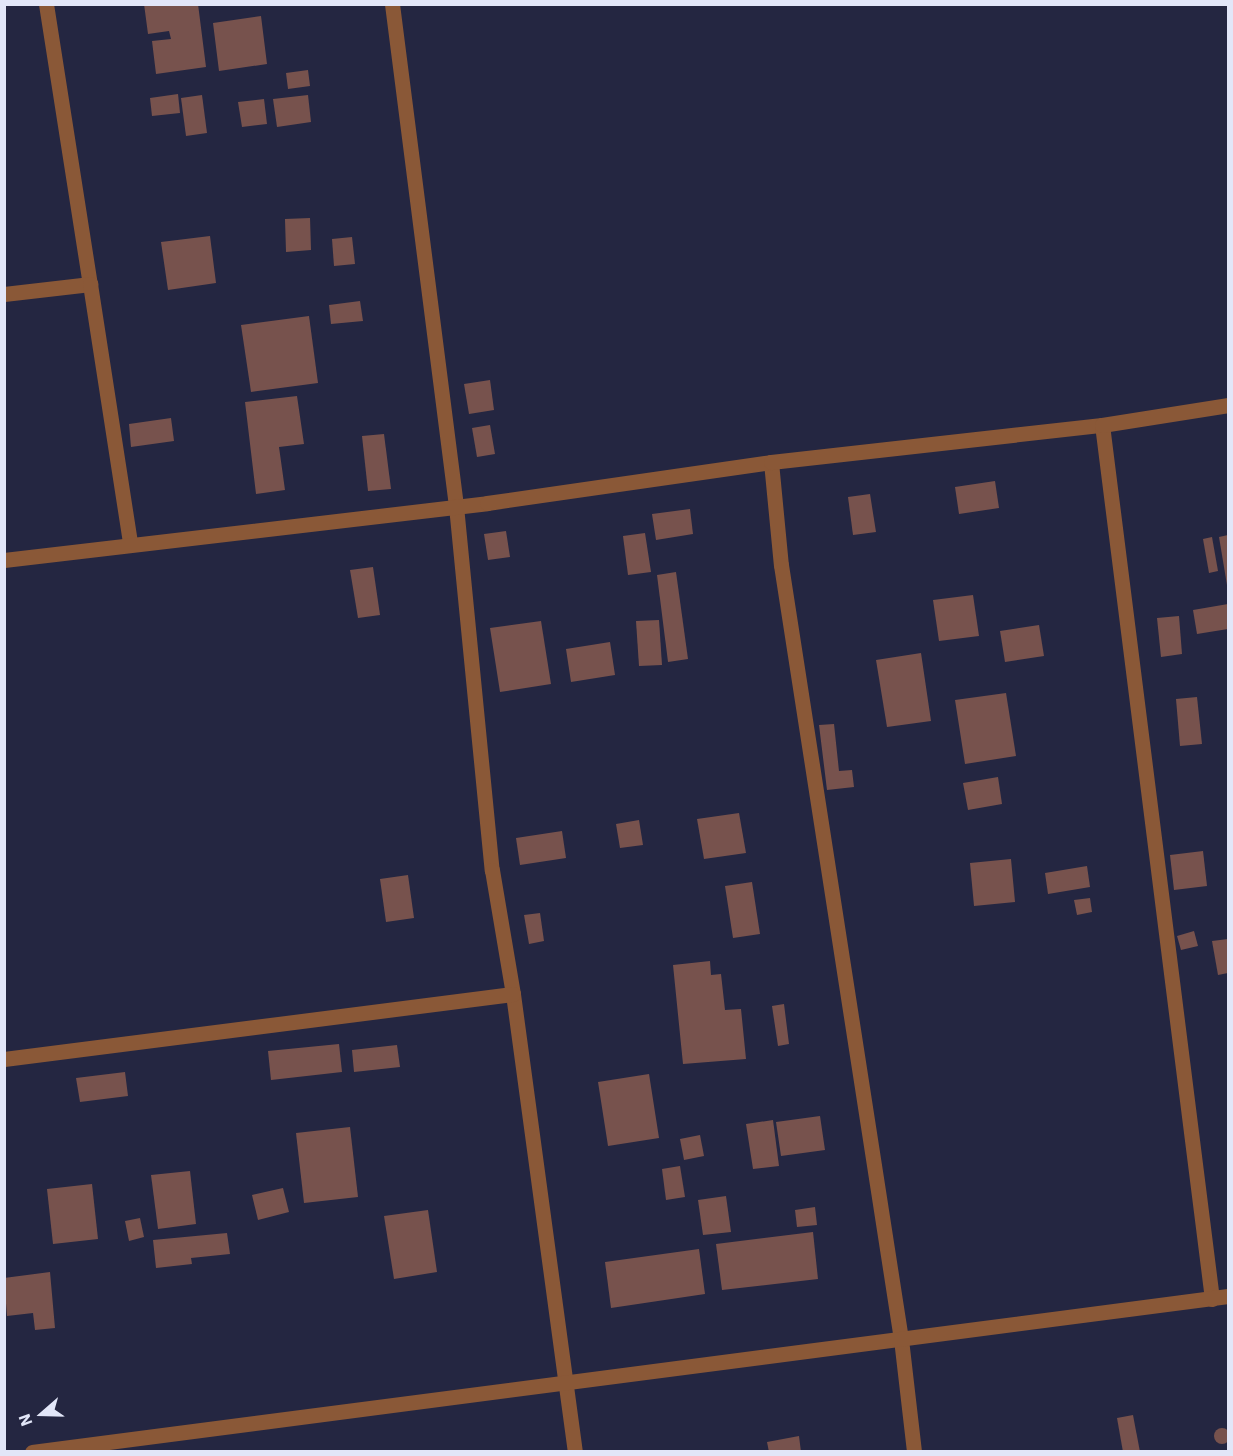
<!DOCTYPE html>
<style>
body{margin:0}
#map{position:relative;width:1233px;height:1456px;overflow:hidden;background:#242641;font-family:"IBM Plex Sans",sans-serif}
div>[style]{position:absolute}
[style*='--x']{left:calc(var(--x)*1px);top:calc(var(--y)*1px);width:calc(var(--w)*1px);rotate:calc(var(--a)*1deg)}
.building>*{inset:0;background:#77524d}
.round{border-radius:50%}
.minor>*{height:15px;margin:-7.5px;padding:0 7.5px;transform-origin:7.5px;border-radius:7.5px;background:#8a5837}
span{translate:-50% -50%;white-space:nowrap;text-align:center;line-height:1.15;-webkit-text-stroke:4.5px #242641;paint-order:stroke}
.frame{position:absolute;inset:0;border:6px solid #e2e6f8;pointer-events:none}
.north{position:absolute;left:12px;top:1384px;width:60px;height:60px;-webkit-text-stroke:4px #242641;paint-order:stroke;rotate:250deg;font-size:16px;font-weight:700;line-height:24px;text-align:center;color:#e2e6f8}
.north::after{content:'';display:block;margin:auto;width:21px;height:27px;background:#e2e6f8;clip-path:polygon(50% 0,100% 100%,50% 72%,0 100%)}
</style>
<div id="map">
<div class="building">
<i style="clip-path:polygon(144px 4px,198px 4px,206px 67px,156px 74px,152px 41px,171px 39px,169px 31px,148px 34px)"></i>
<i style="clip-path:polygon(261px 16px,267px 64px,219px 71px,213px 23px)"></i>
<i style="clip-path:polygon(308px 70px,310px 86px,288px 89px,286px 73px)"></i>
<i style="clip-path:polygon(178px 94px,180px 113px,152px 116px,150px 98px)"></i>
<i style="clip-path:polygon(202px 95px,207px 133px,186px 136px,181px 98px)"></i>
<i style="clip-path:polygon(308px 95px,311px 122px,277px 127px,273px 99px)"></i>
<i style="clip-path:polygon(264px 99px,267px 124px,242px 127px,238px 102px)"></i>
<i style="clip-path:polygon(310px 218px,311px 250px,286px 252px,285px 219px)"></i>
<i style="clip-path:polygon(210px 236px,216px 283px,168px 290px,161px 242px)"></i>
<i style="clip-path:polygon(352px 237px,355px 264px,334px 266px,332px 239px)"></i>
<i style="clip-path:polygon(360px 301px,363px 321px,331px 324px,329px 305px)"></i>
<i style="clip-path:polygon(309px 316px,318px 383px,251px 392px,241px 325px)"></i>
<i style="clip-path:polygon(490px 380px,494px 410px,469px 414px,464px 384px)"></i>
<i style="clip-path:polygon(297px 396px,304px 444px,279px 447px,285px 490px,256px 494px,245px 402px)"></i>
<i style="clip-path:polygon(171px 418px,174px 441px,131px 447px,129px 424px)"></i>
<i style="clip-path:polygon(490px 425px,495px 454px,477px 457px,472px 428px)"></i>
<i style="clip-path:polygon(384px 434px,391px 489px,368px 491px,362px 436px)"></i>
<i style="clip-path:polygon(995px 481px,999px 508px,959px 514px,955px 487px)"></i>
<i style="clip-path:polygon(870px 494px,876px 532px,853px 535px,848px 497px)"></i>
<i style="clip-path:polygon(690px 509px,693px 534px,656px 540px,652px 514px)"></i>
<i style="clip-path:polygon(506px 531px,510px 557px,488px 560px,484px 534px)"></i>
<i style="clip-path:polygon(645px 533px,651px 572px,628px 575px,623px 536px)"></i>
<i style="clip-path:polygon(1228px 535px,1228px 585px,1227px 585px,1219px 537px)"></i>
<i style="clip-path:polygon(1212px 537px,1218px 571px,1209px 573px,1203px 539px)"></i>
<i style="clip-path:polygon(373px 567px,380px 615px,358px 618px,350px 570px)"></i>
<i style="clip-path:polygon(676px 572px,688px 659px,668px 662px,657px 575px)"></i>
<i style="clip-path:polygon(973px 595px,979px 636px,939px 641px,933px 600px)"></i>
<i style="clip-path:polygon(1228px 604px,1228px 629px,1197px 634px,1193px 610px)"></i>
<i style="clip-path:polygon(1179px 616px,1182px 654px,1161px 657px,1157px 618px)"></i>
<i style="clip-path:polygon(659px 620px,662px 665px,639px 666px,636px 621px)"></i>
<i style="clip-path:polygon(541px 621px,551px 684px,500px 692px,490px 628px)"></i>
<i style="clip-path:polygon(1039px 625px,1044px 656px,1005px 662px,1000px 631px)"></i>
<i style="clip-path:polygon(610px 642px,615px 675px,571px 682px,566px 649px)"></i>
<i style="clip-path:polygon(921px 653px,931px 721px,887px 727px,876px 660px)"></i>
<i style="clip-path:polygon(1006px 693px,1016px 756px,965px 764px,955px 700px)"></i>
<i style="clip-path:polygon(1197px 697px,1202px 744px,1180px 746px,1176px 699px)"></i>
<i style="clip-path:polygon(834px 724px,839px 771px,852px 770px,854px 787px,827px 790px,819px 725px)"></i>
<i style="clip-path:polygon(998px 777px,1002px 804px,968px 810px,963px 783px)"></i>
<i style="clip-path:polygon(739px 813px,746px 853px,704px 859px,697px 819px)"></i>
<i style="clip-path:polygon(639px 820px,643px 845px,620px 848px,616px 824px)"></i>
<i style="clip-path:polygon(562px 831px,566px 858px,520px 865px,516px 838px)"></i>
<i style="clip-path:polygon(1203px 851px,1207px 886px,1174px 890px,1170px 855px)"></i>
<i style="clip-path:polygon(1011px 859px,1015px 902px,974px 906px,970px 863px)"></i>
<i style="clip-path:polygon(1087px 866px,1090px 887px,1048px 894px,1045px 873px)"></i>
<i style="clip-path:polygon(408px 875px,414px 918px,386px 922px,380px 879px)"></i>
<i style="clip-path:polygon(752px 882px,760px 934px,733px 938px,725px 886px)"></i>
<i style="clip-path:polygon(1090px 898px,1092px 912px,1077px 915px,1074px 900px)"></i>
<i style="clip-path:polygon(540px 913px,544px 941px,529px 944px,524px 915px)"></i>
<i style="clip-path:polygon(1194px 931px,1198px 946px,1181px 950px,1177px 936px)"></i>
<i style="clip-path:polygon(1228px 939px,1228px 973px,1218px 975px,1212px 941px)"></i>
<i style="clip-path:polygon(710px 961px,711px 975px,721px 974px,725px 1010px,741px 1009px,746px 1059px,683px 1064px,673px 965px)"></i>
<i style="clip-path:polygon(784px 1004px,789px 1044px,778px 1046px,772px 1006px)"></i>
<i style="clip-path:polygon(339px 1044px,342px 1072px,271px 1080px,268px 1051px)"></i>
<i style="clip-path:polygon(397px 1045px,400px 1067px,354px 1072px,352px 1050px)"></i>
<i style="clip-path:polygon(125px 1072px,128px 1096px,80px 1102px,76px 1078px)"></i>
<i style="clip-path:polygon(649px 1074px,659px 1138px,608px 1146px,598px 1082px)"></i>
<i style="clip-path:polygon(820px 1116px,825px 1150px,781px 1156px,776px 1122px)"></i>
<i style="clip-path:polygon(773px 1120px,779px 1166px,753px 1169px,746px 1124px)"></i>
<i style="clip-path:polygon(350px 1127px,358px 1197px,304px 1203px,296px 1133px)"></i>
<i style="clip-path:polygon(700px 1135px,704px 1156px,684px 1160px,680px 1139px)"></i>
<i style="clip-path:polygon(680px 1166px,685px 1197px,666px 1200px,662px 1169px)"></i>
<i style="clip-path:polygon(190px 1171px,196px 1224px,158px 1229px,151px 1175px)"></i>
<i style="clip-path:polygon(92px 1184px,98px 1239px,53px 1244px,47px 1189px)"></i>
<i style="clip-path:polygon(283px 1188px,289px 1212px,258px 1220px,252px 1195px)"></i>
<i style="clip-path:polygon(726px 1196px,731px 1232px,703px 1235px,698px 1200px)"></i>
<i style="clip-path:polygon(815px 1207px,817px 1225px,797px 1227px,795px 1210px)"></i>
<i style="clip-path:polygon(428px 1210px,437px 1272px,394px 1279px,384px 1216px)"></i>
<i style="clip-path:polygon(140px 1218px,144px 1237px,129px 1241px,125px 1221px)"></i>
<i style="clip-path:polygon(813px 1232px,818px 1279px,722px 1290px,716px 1244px)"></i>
<i style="clip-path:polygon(227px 1233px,230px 1254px,191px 1258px,192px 1264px,156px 1268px,153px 1240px)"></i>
<i style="clip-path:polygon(699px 1249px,705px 1294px,611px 1308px,605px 1262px)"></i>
<i style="clip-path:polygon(50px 1272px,55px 1328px,35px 1330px,33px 1313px,7px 1316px,4px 1278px)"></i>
<i style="clip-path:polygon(1133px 1415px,1140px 1452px,1123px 1452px,1117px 1418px)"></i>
<i class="round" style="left:1214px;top:1428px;width:16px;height:16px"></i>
<i style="clip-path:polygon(799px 1436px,801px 1452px,769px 1452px,767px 1442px)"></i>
</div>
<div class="minor">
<i style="--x:46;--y:4;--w:283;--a:81.1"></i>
<i style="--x:392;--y:4;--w:506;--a:82.73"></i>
<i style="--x:456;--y:506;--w:366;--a:84.4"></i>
<i style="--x:492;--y:870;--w:126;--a:80.4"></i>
<i style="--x:513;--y:994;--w:462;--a:82.3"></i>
<i style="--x:4;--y:294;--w:87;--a:-6.6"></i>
<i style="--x:90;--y:284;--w:262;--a:81.2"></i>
<i style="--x:771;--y:462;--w:103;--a:84.5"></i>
<i style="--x:781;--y:565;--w:783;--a:81.19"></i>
<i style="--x:901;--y:1339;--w:114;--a:83.4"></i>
<i style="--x:4;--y:560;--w:486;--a:-6.7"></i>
<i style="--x:487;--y:503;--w:287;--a:-8.2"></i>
<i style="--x:771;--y:462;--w:333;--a:-6.4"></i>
<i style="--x:4;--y:1059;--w:513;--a:-7.28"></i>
<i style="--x:1212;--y:1299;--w:881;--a:-97.17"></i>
<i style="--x:1102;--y:425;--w:128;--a:-9"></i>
<i style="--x:32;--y:1452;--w:1206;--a:-7.43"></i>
</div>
<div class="frame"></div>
<div class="north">N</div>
</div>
